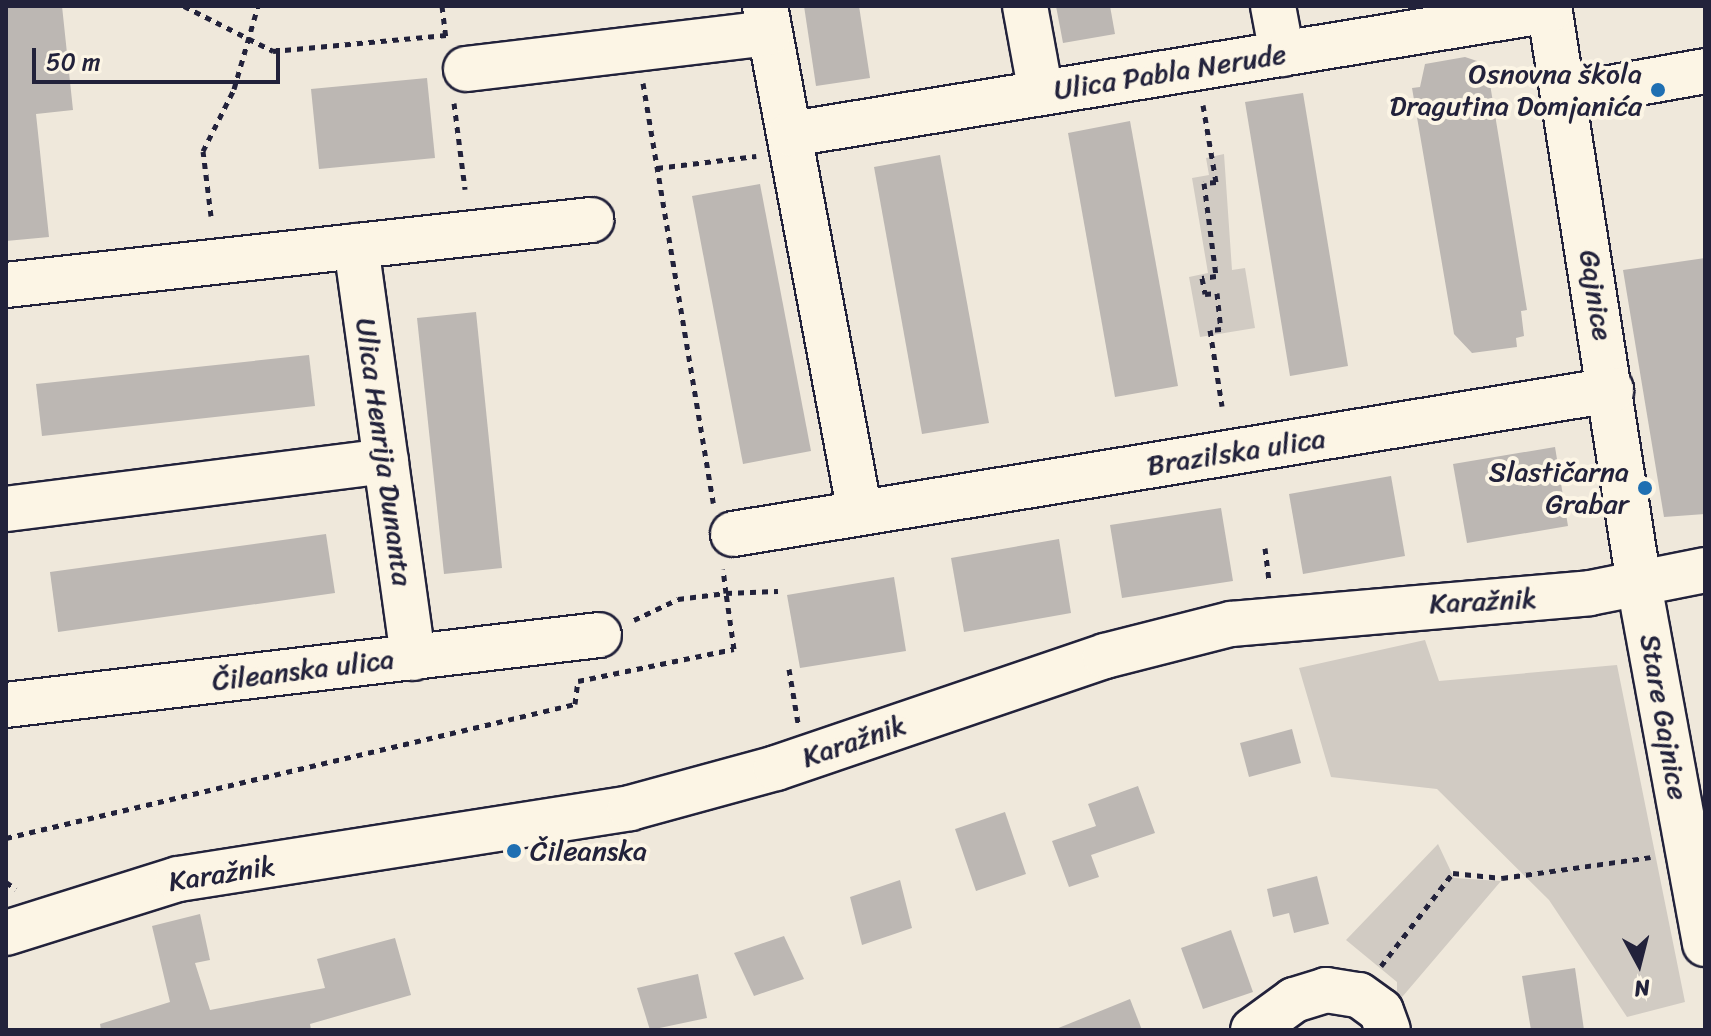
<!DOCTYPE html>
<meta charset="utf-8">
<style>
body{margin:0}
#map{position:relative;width:1711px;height:1036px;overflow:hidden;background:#efe8db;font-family:Sriracha,sans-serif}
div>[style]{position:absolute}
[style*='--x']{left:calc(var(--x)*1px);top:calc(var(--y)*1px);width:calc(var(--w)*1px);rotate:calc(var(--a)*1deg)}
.green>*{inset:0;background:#d1cbc3}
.building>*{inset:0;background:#bcb7b3}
.path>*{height:5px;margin-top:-2.5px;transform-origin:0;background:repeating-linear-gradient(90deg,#22223b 0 6px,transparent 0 12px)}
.roads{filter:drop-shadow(2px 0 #22223b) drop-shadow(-2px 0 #22223b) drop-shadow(0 2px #22223b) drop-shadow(0 -2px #22223b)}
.minor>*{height:44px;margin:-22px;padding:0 22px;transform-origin:22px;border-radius:22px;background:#fcf5e5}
.dots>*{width:22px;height:22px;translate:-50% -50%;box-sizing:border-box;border:4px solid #fcf5e5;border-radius:50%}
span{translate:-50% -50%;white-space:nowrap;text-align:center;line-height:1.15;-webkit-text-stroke:8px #fcf5e5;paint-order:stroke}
.street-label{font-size:28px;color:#22223b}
.poi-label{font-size:28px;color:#22223b}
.right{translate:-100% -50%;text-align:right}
.left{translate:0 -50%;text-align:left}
.frame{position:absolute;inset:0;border:8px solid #22223b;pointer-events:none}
.north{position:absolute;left:1599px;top:924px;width:80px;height:80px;-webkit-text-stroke:6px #fcf5e5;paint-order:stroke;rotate:173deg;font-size:22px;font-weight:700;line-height:32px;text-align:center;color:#22223b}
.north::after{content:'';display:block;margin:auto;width:28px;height:36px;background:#22223b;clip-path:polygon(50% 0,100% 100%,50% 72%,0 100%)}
.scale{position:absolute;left:32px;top:48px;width:248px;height:36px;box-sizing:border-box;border:4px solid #22223b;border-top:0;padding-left:10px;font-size:24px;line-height:28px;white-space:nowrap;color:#22223b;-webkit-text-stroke:6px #fcf5e5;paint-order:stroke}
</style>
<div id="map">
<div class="green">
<i style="clip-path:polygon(1224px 154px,1232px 270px,1245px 268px,1255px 328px,1200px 337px,1189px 277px,1208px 273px,1192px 178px,1209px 175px,1206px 158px)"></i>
<i style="clip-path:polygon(1425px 640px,1439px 681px,1617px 665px,1685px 1002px,1627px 1017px,1549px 900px,1437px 789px,1331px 777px,1299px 668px)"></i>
<i style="clip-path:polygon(1438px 844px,1454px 878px,1501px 881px,1397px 1003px,1397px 982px,1346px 940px)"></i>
</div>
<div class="building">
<i style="clip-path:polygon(6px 6px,62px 6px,73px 110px,36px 114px,49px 237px,6px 241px)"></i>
<i style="clip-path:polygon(804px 6px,859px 6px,870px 78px,816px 86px)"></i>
<i style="clip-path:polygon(1056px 6px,1110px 6px,1115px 34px,1063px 43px)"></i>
<i style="clip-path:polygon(1465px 57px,1477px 61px,1481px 85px,1490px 84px,1527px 310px,1521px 311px,1524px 336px,1516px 338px,1517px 347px,1472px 353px,1454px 334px,1412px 88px,1420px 87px,1425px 64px)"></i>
<i style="clip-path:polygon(427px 78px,435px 158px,319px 169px,311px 89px)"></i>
<i style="clip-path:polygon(1303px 93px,1348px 366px,1290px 376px,1245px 102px)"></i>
<i style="clip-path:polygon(1130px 121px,1178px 386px,1115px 397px,1068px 133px)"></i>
<i style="clip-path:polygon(940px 155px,989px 423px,922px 434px,874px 167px)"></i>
<i style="clip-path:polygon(760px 184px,811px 451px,743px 464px,692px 196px)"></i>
<i style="clip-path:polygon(1705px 258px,1705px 514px,1664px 517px,1623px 270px)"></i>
<i style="clip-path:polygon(476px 312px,502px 568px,444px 574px,417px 318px)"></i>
<i style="clip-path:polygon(309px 355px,315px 406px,42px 436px,36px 384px)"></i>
<i style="clip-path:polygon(1555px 447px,1568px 526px,1467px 543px,1453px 464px)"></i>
<i style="clip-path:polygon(1391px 476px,1405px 556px,1303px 574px,1289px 494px)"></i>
<i style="clip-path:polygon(1221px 508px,1233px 581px,1122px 598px,1110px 525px)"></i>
<i style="clip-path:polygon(326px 534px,335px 593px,58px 632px,50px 572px)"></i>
<i style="clip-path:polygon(1059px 539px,1071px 613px,964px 632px,951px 558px)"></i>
<i style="clip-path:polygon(894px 577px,906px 651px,800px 668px,787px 595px)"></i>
<i style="clip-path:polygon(1292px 729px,1301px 763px,1249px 777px,1240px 743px)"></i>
<i style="clip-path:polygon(1138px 786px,1155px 833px,1091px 855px,1099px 877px,1069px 887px,1052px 841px,1096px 826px,1088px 804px)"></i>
<i style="clip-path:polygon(1005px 812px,1026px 874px,976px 891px,955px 829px)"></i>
<i style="clip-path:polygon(1317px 876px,1329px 924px,1294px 933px,1289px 913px,1273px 917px,1267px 889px)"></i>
<i style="clip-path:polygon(900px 880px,912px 928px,862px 945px,850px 897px)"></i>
<i style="clip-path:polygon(200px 914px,210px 960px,195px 963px,210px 1010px,325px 988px,317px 959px,395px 938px,411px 995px,310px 1024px,311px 1030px,101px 1030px,100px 1024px,170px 1002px,152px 926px)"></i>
<i style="clip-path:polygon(1231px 930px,1253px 992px,1203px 1009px,1181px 948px)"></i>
<i style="clip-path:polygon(784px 936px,804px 979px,754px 996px,734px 953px)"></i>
<i style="clip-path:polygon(1575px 968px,1584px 1030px,1531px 1030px,1522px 976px)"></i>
<i style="clip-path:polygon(698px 974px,707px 1018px,650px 1030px,637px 988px)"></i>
<i style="clip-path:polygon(1130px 999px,1142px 1030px,1056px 1030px,1056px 1029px)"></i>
</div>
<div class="path">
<i style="--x:184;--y:6;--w:100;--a:26.8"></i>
<i style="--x:273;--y:51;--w:174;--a:-5.3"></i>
<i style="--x:442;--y:6;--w:31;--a:83"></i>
<i style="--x:643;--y:83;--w:426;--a:80.5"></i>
<i style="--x:454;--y:103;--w:87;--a:82.7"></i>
<i style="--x:1203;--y:105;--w:78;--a:80.4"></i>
<i style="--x:1216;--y:182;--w:12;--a:175"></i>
<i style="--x:1204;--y:183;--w:94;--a:82.6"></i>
<i style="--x:1216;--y:276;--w:14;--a:172"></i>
<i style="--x:1202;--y:278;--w:16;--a:79"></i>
<i style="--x:1205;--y:294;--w:12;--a:-5"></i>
<i style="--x:1217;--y:293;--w:36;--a:84"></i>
<i style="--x:1221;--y:329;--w:11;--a:175"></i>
<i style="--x:1210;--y:330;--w:77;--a:81"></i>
<i style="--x:657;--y:168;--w:100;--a:-6.9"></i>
<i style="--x:211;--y:216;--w:65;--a:-97"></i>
<i style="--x:203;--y:151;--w:69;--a:-63.4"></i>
<i style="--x:234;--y:89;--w:86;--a:-73.9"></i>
<i style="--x:1265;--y:548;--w:35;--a:83"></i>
<i style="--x:634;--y:620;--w:49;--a:-25.5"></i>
<i style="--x:678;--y:599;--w:48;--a:-7.1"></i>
<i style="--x:726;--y:593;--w:24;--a:-97"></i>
<i style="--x:789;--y:669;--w:55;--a:80.5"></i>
<i style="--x:6;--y:838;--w:585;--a:-13.25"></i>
<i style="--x:575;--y:704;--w:23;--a:-83"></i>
<i style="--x:578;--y:681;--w:159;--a:-11.6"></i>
<i style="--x:734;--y:649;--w:57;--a:-98.1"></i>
<i style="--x:726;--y:593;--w:52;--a:-2.2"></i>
<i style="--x:6;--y:882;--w:12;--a:35"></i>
<i style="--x:1381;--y:966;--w:118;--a:-52.3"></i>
<i style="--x:1453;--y:873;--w:49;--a:5.8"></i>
<i style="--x:1502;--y:878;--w:150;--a:-8"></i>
</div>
<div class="roads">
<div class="minor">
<i style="--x:765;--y:6;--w:516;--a:79.39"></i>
<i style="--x:1025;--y:6;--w:88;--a:79.6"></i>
<i style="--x:1273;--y:6;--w:49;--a:79.4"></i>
<i style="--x:1549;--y:6;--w:585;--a:81.15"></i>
<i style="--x:1639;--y:584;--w:366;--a:79.6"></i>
<i style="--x:466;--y:69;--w:305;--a:-6.8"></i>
<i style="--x:1565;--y:96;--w:142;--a:-10.1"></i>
<i style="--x:791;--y:134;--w:769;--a:-9.28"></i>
<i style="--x:356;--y:246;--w:416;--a:82.1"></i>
<i style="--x:6;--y:285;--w:589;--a:-6.34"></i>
<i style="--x:6;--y:509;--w:383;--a:-7.2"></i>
<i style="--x:733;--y:534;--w:890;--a:-9.31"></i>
<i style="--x:6;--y:705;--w:597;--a:-6.73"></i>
<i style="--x:6;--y:933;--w:180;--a:-17.4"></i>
<i style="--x:178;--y:879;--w:458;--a:-8.9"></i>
<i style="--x:630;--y:808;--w:151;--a:-15.3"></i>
<i style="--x:776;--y:768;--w:348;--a:-18.8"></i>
<i style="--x:1105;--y:656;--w:130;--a:-14.3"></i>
<i style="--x:1231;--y:624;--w:360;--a:-4.9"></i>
<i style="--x:1590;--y:593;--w:117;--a:-11.3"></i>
<i style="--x:1253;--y:1030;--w:51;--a:-36.2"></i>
<i style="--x:1294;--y:1000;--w:34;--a:-17"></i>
<i style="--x:1326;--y:990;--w:33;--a:9"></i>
<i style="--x:1359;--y:995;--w:27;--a:36"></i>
<i style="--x:1381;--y:1011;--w:20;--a:70"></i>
</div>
</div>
<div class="dots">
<i style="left:1658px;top:90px;background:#1f6fb2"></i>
<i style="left:1645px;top:488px;background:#1f6fb2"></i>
<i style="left:514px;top:851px;background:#1f6fb2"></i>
</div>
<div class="street-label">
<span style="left:1170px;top:72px;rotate:-9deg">Ulica Pabla Nerude</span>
<span style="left:1596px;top:295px;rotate:81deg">Gajnice</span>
<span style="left:384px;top:452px;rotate:82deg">Ulica Henrija Dunanta</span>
<span style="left:1236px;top:452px;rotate:-9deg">Brazilska ulica</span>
<span style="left:1483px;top:601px;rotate:-3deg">Karažnik</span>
<span style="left:303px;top:670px;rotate:-7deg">Čileanska ulica</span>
<span style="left:1664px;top:717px;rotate:80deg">Stare Gajnice</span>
<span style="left:854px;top:741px;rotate:-19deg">Karažnik</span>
<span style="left:222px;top:874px;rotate:-9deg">Karažnik</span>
</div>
<div class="poi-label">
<span class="right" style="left:1642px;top:90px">Osnovna škola<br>Dragutina Domjanića</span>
<span class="right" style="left:1629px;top:488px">Slastičarna<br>Grabar</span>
<span class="left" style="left:530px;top:851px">Čileanska</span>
</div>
<div class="frame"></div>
<div class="north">N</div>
<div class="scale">50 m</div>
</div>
